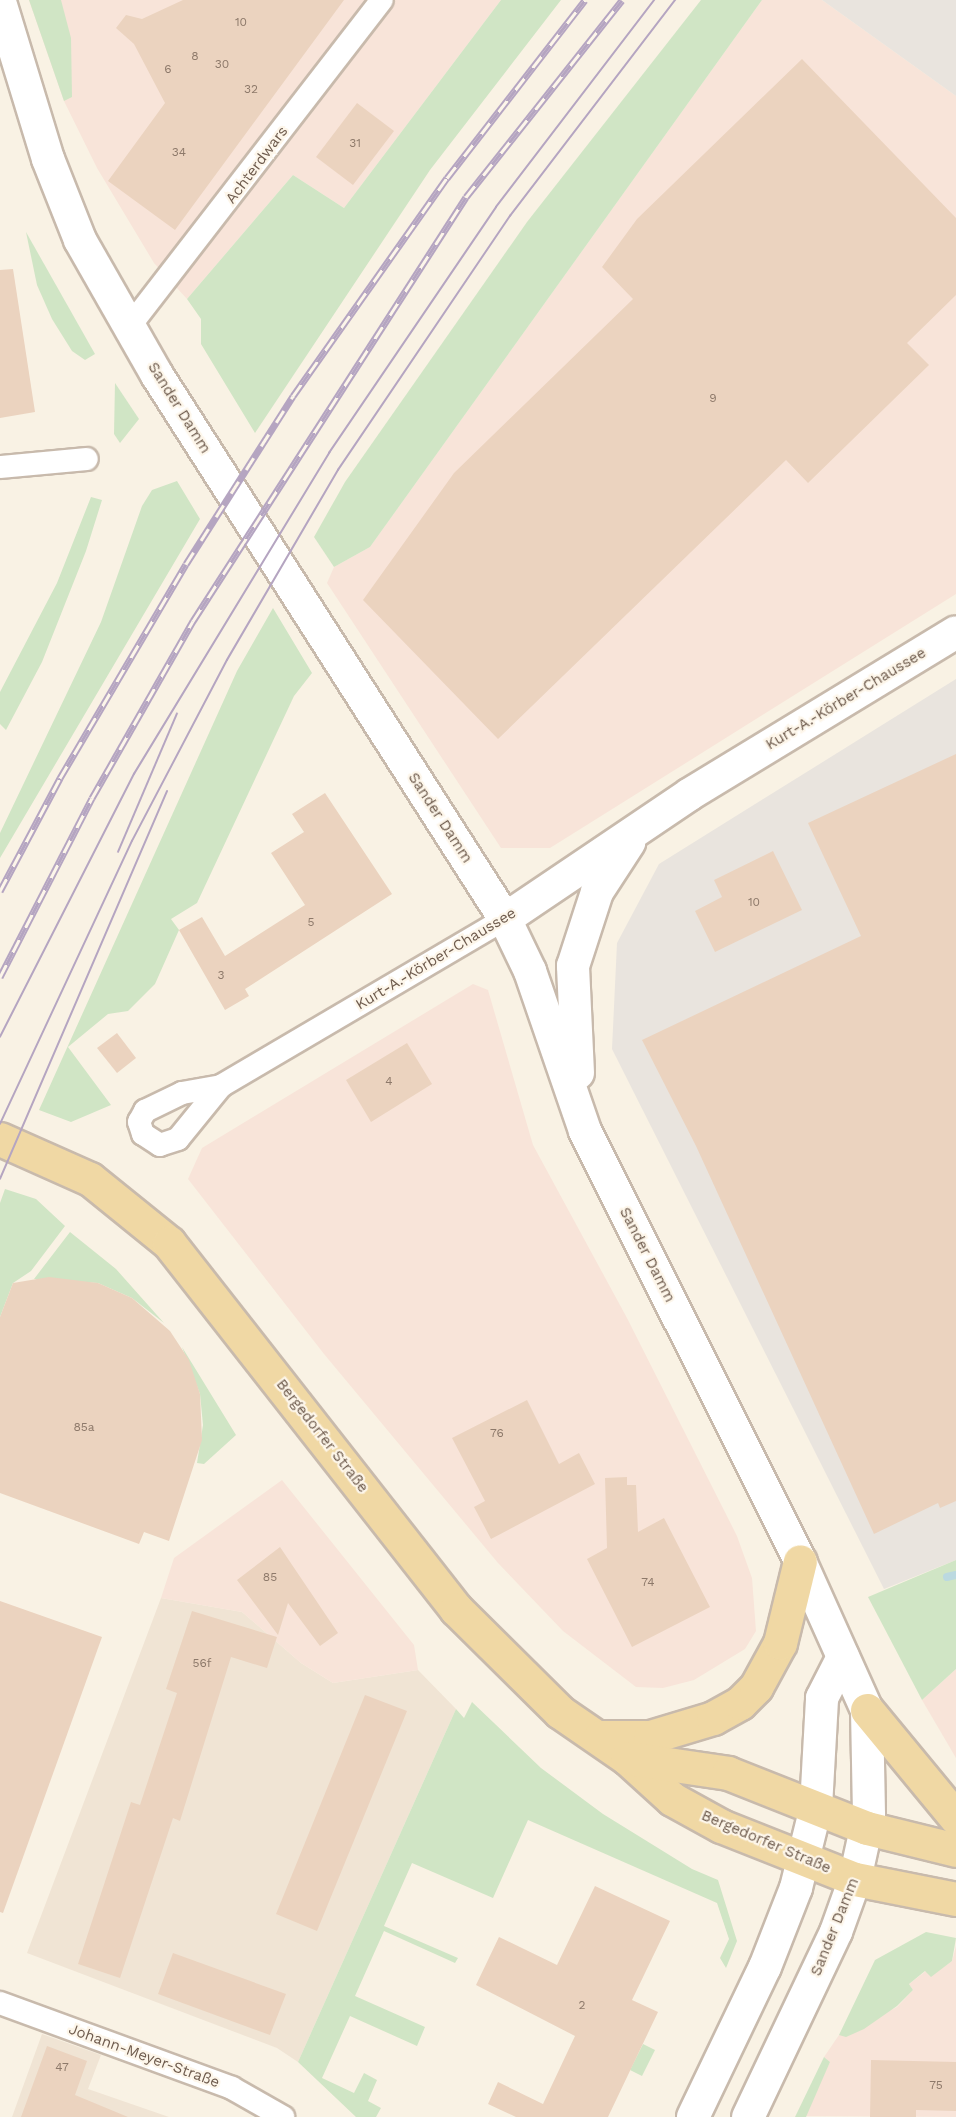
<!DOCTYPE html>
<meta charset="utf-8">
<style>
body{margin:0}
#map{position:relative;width:956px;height:2117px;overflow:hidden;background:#f9f2e4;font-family:"Work Sans",sans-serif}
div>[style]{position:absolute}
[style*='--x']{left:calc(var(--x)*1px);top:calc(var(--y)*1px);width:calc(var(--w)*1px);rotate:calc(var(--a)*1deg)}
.residential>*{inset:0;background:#f0e4d4}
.commercial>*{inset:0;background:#f8e4d9}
.industrial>*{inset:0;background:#e9e4de}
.green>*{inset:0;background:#d0e5c5}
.stream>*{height:8px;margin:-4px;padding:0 4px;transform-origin:4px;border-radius:4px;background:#bbd9e0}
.building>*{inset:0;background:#ebd3bf}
.roads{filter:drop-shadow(2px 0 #c8baac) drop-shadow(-2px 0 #c8baac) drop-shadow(0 2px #c8baac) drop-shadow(0 -2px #c8baac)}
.minor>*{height:22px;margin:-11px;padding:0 11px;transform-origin:11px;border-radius:11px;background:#fff}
.secondary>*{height:32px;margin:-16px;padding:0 16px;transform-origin:16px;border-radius:16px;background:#fff}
.primary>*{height:33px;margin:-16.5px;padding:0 16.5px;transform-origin:16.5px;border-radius:16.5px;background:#f0d8a4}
.tram>*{height:1.5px;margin:-0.75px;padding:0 0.75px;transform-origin:0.75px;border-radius:0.75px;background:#b5a5c1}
.rail>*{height:7px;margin-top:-3.5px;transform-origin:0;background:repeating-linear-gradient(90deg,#fdf6ea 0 14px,#b5a5c1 0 28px);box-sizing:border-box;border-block:2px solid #b5a5c1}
span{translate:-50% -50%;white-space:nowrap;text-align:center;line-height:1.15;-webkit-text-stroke:4.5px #fdf6ea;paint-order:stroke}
.number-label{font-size:12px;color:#8d796a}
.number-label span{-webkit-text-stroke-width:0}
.street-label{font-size:15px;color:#6e5b4d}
</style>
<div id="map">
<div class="residential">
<i style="clip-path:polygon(161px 1598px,242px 1612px,301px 1663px,333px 1683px,418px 1670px,456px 1709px,298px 2062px,277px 2048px,27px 1953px)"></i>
<i style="clip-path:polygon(42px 2034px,101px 2055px,88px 2089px,169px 2117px,12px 2117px)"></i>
</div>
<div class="commercial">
<i style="clip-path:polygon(29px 0,501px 0,344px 208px,293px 175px,187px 299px,154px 263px,97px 168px,64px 101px)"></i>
<i style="clip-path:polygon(762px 0,822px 0,956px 96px,956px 594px,550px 848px,501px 848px,327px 583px,334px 567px,370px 547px)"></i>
<i style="clip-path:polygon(473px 984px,488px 990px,533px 1145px,627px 1318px,737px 1536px,752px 1578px,756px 1631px,745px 1649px,694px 1680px,663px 1688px,636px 1687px,563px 1631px,498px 1563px,324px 1354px,188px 1179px,202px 1148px)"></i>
<i style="clip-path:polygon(282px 1480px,414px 1645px,418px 1670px,333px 1683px,301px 1663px,242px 1612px,161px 1598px,174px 1558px)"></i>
<i style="clip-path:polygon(956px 1669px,956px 1758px,922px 1700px)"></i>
<i style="clip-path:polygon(956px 1946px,956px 2117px,804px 2116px,830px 2062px,824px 2057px,839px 2035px,897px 2007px,913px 1990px,909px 1984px,926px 1971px,931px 1976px,952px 1961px)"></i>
</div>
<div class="industrial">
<i style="clip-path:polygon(822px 0,956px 0,956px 96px)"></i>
<i style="clip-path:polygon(956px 679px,956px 1560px,884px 1589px,612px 1049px,617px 943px,659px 864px)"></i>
</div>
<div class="green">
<i style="clip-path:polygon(29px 0,61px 0,71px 38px,72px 97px,64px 101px)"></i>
<i style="clip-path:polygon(501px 0,561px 0,430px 170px,255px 433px,201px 344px,201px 319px,187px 299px,293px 175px,344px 208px)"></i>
<i style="clip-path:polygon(701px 0,762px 0,370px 547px,334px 567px,314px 537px,345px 482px,527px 222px)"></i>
<i style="clip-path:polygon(26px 232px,95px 354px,85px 360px,72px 351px,52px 319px,37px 285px)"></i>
<i style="clip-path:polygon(115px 383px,139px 419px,120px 443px,114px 434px)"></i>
<i style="clip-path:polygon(177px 481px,200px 519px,0 858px,0 833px,101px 622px,142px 506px,152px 490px)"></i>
<i style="clip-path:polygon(91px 497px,102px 500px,86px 551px,42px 662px,6px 730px,0 724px,0 692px,57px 583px)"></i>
<i style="clip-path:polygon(273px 608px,312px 673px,294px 696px,197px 903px,171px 919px,179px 930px,155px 984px,128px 1011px,108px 1014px,68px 1047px,111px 1105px,71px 1122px,39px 1110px,237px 671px)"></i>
<i style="clip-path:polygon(5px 1189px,36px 1199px,65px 1226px,31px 1271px,13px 1283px,0 1317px,0 1203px)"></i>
<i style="clip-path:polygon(70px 1232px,116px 1269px,164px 1323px,132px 1298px,98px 1283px,34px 1279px)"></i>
<i style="clip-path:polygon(182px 1347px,236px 1435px,204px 1464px,197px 1463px,203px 1425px,200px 1394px)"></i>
<i style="clip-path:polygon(956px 1560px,956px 1669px,922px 1700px,868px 1597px)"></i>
<i style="clip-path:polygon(472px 1702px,541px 1768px,603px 1814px,692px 1869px,718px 1880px,737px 1941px,726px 1968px,720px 1958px,729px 1939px,717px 1903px,528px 1820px,493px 1898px,412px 1863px,384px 1926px,458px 1958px,455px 1963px,384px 1931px,355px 1996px,425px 2027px,417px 2046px,350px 2016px,322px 2078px,354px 2093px,364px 2073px,377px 2080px,368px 2101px,381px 2108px,376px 2117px,356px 2117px,298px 2062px,456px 1709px,464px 1718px)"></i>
<i style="clip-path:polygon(926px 1932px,956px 1938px,952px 1961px,931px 1977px,925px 1971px,909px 1984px,913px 1990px,897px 2006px,864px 2029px,846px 2037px,839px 2035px,875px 1960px)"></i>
<i style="clip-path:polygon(643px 2044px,655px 2050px,642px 2076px,630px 2070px)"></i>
<i style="clip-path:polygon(824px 2057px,830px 2062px,806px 2117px,795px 2117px)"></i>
</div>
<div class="stream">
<i style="--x:947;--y:1577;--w:9;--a:-13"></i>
</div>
<div class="building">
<i style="clip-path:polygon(183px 0,344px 0,175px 230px,108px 181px,165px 103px,134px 44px,116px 28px,126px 15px,142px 19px)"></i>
<i style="clip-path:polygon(802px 59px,956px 218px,956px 295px,907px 343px,929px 365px,808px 483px,786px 460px,498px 739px,363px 600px,454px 473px,633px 299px,602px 267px,637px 219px)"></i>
<i style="clip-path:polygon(357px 103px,394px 131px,353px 185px,316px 157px)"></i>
<i style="clip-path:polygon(13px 269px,35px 412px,0 418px,0 270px)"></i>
<i style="clip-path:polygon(956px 754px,956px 1501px,940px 1508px,938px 1503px,874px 1534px,696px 1146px,642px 1040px,861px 936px,808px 823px)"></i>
<i style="clip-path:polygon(325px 793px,392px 894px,245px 989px,249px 996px,225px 1010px,179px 930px,202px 917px,225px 956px,305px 905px,271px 853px,304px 832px,292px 814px)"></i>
<i style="clip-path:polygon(773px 851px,802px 910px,715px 952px,695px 911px,722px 897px,714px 880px)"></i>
<i style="clip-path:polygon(117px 1033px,136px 1058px,117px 1073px,97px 1048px)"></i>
<i style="clip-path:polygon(407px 1043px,432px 1084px,371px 1122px,346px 1080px)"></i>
<i style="clip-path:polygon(49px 1277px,98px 1283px,132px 1298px,170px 1331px,189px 1360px,200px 1394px,202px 1440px,169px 1541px,144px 1532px,139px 1544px,0 1493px,0 1317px,13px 1283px)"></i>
<i style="clip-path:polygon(527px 1400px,559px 1464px,579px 1453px,595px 1484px,491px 1539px,474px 1507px,485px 1501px,452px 1438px)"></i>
<i style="clip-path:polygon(627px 1477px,627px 1485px,636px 1485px,638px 1532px,664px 1518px,710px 1607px,632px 1647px,587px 1559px,607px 1548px,605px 1478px)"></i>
<i style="clip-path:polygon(280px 1547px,338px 1633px,320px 1646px,288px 1603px,278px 1635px,237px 1580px)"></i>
<i style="clip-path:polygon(0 1601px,102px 1637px,3px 1913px,0 1912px)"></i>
<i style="clip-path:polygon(192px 1611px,277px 1637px,267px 1668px,231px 1657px,180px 1821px,173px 1818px,120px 1978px,78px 1964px,131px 1802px,140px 1805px,177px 1693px,166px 1689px)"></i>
<i style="clip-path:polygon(365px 1695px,407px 1711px,317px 1931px,276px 1914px)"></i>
<i style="clip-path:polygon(595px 1886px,670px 1921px,632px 2000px,658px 2012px,608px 2117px,516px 2117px,488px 2104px,498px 2082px,543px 2104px,575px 2036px,476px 1985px,499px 1937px,557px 1965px)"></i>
<i style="clip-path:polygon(173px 1953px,286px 1994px,270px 2035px,158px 1994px)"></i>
<i style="clip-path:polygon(47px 2046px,87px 2061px,75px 2095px,128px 2117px,21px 2117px)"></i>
<i style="clip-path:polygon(871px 2060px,956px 2062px,956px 2111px,916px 2110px,916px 2117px,870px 2117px)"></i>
</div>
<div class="roads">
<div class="minor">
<i style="--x:129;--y:327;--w:413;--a:-52.3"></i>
<i style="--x:0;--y:467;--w:87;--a:-5.3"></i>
<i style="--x:221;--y:1086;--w:68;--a:129.1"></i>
<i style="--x:178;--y:1139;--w:19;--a:162"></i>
<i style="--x:160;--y:1145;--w:20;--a:-147"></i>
<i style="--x:143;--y:1134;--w:13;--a:-108"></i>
<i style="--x:139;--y:1122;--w:13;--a:-61"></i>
<i style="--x:145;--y:1111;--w:41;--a:-25.9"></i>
<i style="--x:182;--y:1093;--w:40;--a:-10"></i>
<i style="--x:221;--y:1086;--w:329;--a:-30.5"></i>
<i style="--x:0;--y:2003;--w:247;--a:20.1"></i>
<i style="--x:232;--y:2088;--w:59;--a:29.6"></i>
</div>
<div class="secondary">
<i style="--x:0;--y:2;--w:164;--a:73"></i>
<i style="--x:48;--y:159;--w:87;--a:68.4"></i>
<i style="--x:80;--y:240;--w:155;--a:60.3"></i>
<i style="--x:157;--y:375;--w:646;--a:57.39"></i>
<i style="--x:505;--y:919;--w:58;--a:64.3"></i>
<i style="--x:530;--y:971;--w:169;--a:71"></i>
<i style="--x:585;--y:1131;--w:481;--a:63.4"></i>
<i style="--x:800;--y:1561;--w:163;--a:65.8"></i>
<i style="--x:867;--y:1710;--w:105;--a:88.9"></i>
<i style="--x:869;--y:1815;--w:66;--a:102.3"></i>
<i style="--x:855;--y:1879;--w:56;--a:109.7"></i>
<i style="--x:836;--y:1932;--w:205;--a:115.4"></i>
<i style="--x:505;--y:919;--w:223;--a:-34"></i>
<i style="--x:690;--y:794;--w:311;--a:-31.3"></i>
<i style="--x:578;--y:1073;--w:107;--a:-92.7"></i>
<i style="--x:573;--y:966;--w:78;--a:-72"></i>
<i style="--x:597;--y:892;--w:59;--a:-56.9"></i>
<i style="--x:693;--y:2117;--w:166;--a:-64.4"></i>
<i style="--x:765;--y:1967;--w:85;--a:-68.6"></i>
<i style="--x:796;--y:1888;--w:83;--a:-76.1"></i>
<i style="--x:816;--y:1807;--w:109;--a:-86.8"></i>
<i style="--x:822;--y:1698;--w:46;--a:-62.9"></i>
</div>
<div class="primary">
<i style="--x:0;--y:1139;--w:98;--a:24"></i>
<i style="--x:90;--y:1179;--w:102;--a:39"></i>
<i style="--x:169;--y:1243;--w:465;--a:51.9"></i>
<i style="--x:456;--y:1609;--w:146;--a:44.7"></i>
<i style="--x:560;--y:1712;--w:81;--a:34.5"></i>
<i style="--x:627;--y:1758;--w:61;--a:42.3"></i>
<i style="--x:672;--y:1799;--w:56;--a:28.9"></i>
<i style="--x:721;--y:1826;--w:144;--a:21.6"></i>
<i style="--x:855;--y:1879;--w:103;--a:11.2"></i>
<i style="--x:867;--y:1710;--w:140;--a:50.5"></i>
<i style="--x:600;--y:1737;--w:50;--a:0"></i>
<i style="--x:650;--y:1737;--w:66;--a:-16.8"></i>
<i style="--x:713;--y:1718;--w:31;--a:-29"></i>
<i style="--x:740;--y:1703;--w:23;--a:-45"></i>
<i style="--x:756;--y:1687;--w:50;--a:-61.4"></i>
<i style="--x:780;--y:1643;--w:84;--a:-76.3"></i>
<i style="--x:627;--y:1758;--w:102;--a:8.4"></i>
<i style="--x:728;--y:1773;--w:149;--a:21.6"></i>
<i style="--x:867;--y:1828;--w:92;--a:13.9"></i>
</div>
</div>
<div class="tram">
<i style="--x:118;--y:852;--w:150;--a:-66.9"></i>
<i style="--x:0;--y:1037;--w:295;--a:-63"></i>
<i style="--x:134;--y:774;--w:376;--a:-58.7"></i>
<i style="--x:329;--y:453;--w:297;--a:-55.8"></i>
<i style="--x:496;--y:207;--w:260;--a:-52.6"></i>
<i style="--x:0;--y:1124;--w:312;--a:-65"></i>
<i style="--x:132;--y:841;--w:204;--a:-62.3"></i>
<i style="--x:227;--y:660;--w:220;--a:-59.7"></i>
<i style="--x:338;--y:470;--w:307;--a:-55.9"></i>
<i style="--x:510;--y:216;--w:272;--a:-52.6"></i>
<i style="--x:0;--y:1179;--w:422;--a:-66.7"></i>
</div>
<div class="rail">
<i style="--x:0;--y:891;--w:128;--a:-62"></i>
<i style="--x:60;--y:778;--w:248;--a:-59.5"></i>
<i style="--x:186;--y:564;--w:199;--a:-57.5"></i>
<i style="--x:293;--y:396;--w:267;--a:-54.8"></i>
<i style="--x:447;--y:178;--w:225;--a:-52.2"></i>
<i style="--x:0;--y:977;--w:201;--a:-62.8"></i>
<i style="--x:92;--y:798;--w:204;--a:-60.3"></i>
<i style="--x:193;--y:621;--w:504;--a:-57.22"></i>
<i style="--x:466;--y:197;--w:251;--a:-51.6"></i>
</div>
<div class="number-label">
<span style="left:241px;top:23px">10</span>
<span style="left:195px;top:57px">8</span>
<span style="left:222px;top:65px">30</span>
<span style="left:168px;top:70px">6</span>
<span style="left:251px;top:90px">32</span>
<span style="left:355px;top:144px">31</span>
<span style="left:179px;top:153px">34</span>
<span style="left:713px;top:399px">9</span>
<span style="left:754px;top:903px">10</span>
<span style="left:311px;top:923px">5</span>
<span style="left:221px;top:976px">3</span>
<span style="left:389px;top:1082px">4</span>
<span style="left:84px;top:1428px">85a</span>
<span style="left:497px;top:1434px">76</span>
<span style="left:270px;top:1578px">85</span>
<span style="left:648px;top:1583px">74</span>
<span style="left:202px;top:1664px">56f</span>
<span style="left:582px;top:2006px">2</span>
<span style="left:62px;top:2068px">47</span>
<span style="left:936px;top:2086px">75</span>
</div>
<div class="street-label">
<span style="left:257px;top:165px;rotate:-53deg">Achterdwars</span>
<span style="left:179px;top:408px;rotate:58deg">Sander Damm</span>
<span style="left:846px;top:699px;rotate:-31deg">Kurt-A.-Körber-Chaussee</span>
<span style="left:440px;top:818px;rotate:57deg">Sander Damm</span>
<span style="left:436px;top:959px;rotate:-31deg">Kurt-A.-Körber-Chaussee</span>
<span style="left:647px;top:1255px;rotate:63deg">Sander Damm</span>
<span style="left:322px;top:1436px;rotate:52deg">Bergedorfer Straße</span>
<span style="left:766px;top:1842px;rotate:23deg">Bergedorfer Straße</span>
<span style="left:835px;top:1927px;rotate:-68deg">Sander Damm</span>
<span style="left:144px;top:2056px;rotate:20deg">Johann-Meyer-Straße</span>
</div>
</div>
